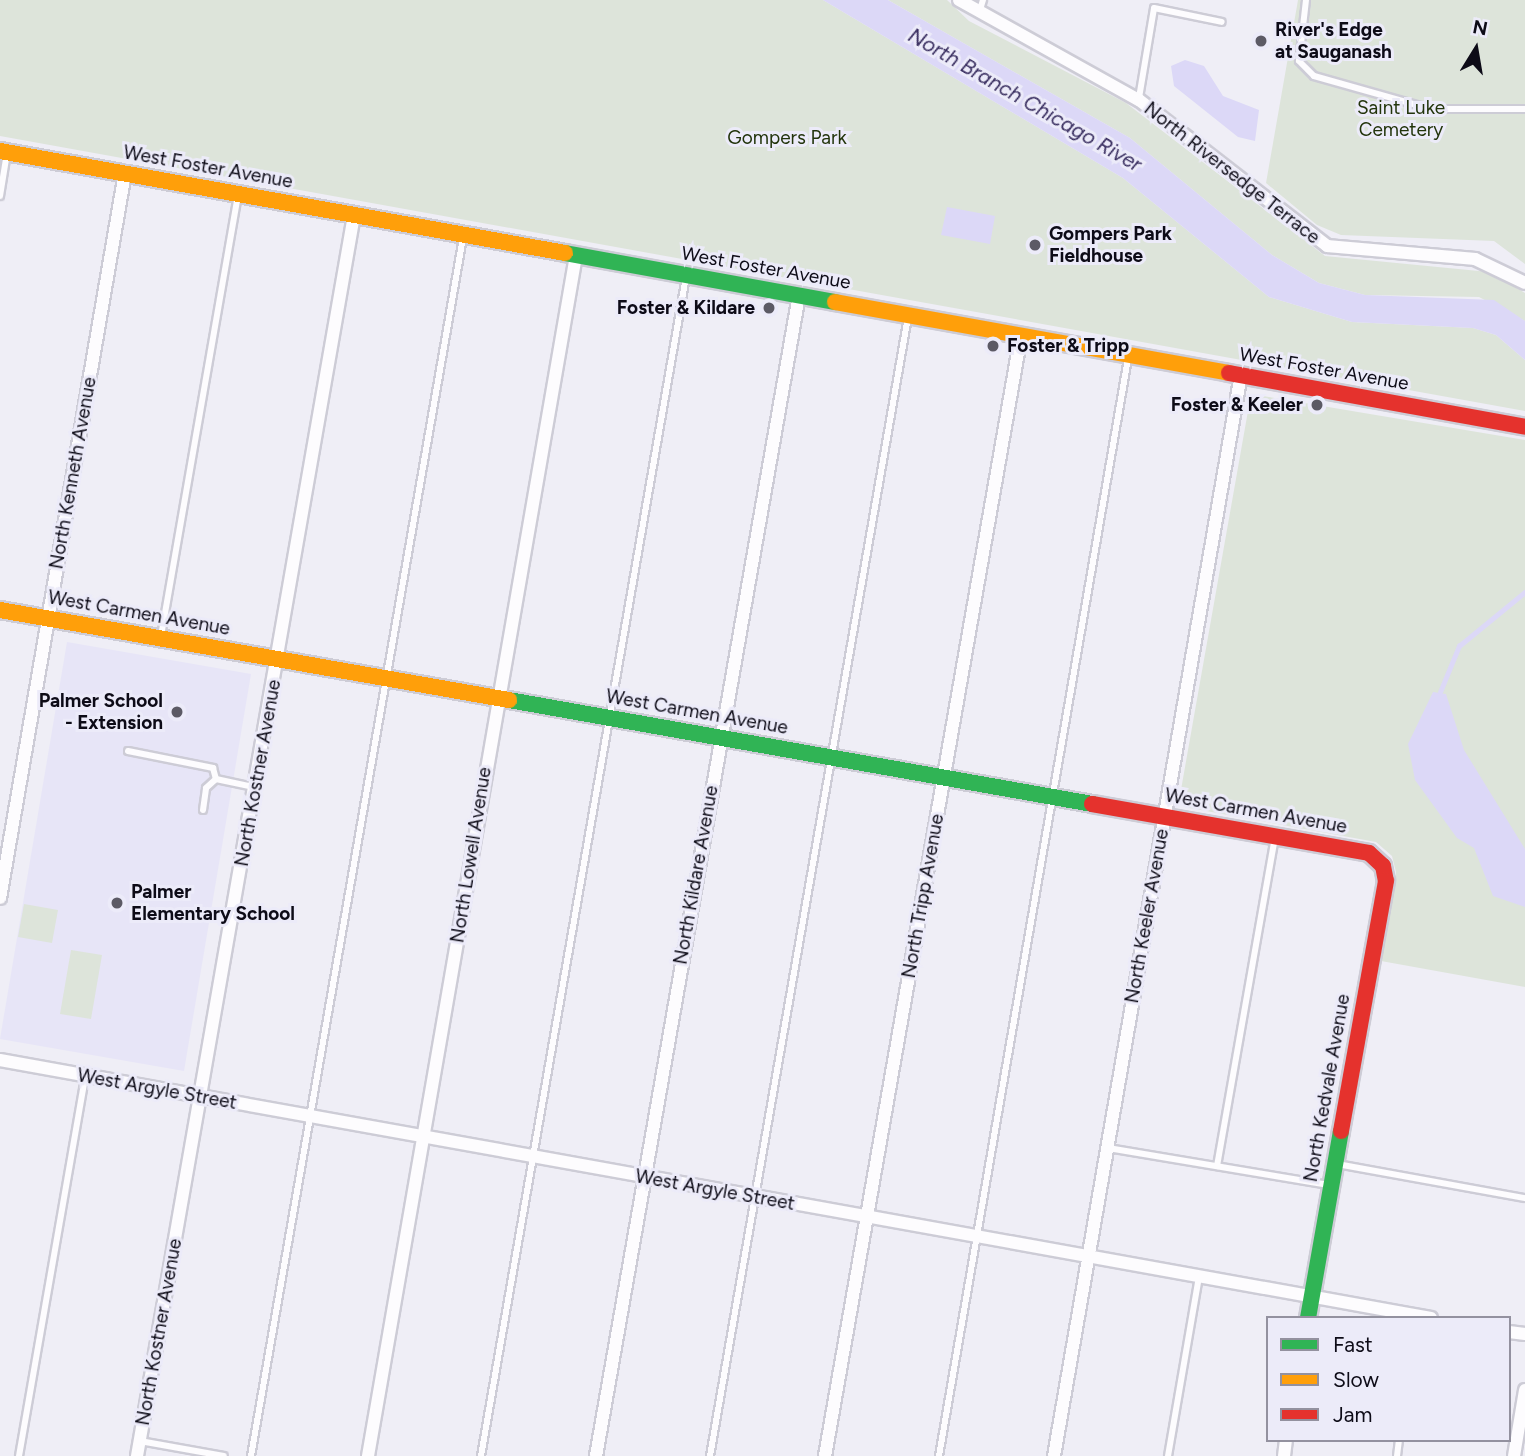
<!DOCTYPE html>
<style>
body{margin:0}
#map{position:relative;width:1525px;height:1456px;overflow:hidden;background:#efeef6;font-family:Figtree,sans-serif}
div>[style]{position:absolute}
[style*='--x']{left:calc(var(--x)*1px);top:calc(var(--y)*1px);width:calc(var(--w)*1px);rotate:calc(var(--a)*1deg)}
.built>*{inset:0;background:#e7e5f7}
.green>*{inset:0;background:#dde4da}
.water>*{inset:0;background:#dcd8f7}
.stream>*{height:4.5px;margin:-2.25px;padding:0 2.25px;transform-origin:2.25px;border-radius:2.25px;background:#dcd8f7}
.roads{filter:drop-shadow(2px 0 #cdccd6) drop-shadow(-2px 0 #cdccd6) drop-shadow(0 2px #cdccd6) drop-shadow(0 -2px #cdccd6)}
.lane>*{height:6px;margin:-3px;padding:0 3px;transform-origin:3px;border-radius:3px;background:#fdfcfe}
.street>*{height:12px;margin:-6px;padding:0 6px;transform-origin:6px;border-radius:6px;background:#fdfcfe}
.fast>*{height:16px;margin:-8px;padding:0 8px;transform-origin:8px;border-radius:8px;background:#30b455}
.slow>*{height:16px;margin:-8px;padding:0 8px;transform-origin:8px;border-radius:8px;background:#ff9f0a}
.jam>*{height:16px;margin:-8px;padding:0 8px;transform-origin:8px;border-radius:8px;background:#e5322d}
.dots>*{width:19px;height:19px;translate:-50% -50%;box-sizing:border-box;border:4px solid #ecebf9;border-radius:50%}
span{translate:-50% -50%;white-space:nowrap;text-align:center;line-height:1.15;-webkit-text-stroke:6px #ecebf9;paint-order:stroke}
.poi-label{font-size:19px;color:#0d0b17;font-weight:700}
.left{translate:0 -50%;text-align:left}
.right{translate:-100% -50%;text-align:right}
.park-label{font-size:19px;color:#22340b}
.street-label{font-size:19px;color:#0d0b17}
.water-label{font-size:21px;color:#382d5f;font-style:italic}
.legend{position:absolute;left:1266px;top:1316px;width:245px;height:126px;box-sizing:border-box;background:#ecebf9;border:2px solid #93919f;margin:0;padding:9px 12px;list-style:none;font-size:21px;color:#0d0b17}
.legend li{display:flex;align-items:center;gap:14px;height:35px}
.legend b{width:35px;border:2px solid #93919f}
.north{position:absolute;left:1441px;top:14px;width:70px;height:70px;-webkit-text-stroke:5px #ecebf9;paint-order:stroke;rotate:11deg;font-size:19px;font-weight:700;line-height:28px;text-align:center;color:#0d0b17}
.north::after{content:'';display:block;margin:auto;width:24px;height:32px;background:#0d0b17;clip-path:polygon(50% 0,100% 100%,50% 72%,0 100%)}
</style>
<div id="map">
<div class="built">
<i style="clip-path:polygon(67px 642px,251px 674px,184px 1071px,0 1039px)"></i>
</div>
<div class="green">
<i style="clip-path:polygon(0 0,823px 0,1123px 178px,1269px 297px,1352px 322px,1473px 328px,1496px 335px,1525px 360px,1525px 411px,0 136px)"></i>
<i style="clip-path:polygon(888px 0,947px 0,969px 21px,1126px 103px,1325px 256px,1489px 272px,1525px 293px,1525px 321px,1479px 297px,1365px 295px,1319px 283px,1272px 255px,1130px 138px)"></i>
<i style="clip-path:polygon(1298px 0,1525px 0,1525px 264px,1494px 241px,1341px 235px,1317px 225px,1266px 183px)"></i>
<i style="clip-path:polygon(1251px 394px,1525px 440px,1525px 987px,1381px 961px,1396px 872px,1392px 856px,1376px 842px,1184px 807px,1179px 801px)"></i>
<i style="clip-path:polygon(24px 904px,58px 910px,52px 943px,18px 937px)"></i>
<i style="clip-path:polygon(71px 950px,102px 955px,91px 1019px,60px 1014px)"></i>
</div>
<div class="water">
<i style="clip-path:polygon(823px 0,888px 0,1130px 138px,1272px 255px,1319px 283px,1365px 295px,1494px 300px,1525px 321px,1525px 360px,1496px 335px,1473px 328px,1352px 322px,1269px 297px,1123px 178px)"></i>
<i style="clip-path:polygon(1185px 60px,1204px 66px,1223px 96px,1259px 110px,1255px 141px,1238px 137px,1174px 86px,1171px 66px)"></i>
<i style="clip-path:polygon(947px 207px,995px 216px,990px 244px,941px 235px)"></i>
<i style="clip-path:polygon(1433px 692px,1446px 694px,1464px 750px,1525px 849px,1525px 907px,1493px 896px,1474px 848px,1457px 838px,1415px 780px,1408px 744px)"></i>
</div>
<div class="stream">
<i style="--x:1440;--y:692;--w:50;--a:-67.6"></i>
<i style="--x:1459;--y:646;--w:85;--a:-39.3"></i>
</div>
<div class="roads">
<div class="lane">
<i style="--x:1306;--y:0;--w:61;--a:96.5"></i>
<i style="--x:1299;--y:61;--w:21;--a:45"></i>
<i style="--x:1314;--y:76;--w:122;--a:15.8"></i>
<i style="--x:1431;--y:109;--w:94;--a:0"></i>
<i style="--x:979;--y:13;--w:14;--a:-73"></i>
<i style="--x:1139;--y:98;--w:91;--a:-80.5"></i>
<i style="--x:1154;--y:8;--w:69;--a:11.6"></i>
<i style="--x:0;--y:196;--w:44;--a:-80.8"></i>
<i style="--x:161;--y:636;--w:447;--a:-80.1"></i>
<i style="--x:128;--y:751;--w:87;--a:11.3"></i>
<i style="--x:213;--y:768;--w:11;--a:75"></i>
<i style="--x:203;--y:810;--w:22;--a:-82"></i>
<i style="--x:206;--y:788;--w:13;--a:-42"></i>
<i style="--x:216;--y:779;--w:39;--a:12"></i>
<i style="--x:1108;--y:1148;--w:224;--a:9.5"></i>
<i style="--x:1337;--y:1164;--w:191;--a:10.3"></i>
<i style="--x:1217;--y:1166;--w:334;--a:-80"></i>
<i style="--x:140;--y:1441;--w:85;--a:10.1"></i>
<i style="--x:19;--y:1456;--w:386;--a:-80.1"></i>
<i style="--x:251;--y:1456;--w:1237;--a:-80.13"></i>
<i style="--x:481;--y:1456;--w:1197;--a:-80.14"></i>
<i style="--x:710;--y:1456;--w:1156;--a:-80.14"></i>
<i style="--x:939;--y:1456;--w:1114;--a:-80.23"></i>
<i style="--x:1168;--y:1456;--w:183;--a:-80.2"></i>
<i style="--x:1397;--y:1456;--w:16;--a:-83"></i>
</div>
<div class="street">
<i style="--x:959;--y:0;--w:206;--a:29.1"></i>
<i style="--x:1139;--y:100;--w:238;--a:37.8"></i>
<i style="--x:1327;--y:246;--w:149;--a:5"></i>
<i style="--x:1475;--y:259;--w:55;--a:25.6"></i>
<i style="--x:0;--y:898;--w:736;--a:-80.22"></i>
<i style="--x:0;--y:1060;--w:1454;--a:10.22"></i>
<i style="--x:1509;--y:1332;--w:16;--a:7"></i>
<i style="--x:137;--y:1456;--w:1260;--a:-80.08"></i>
<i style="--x:368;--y:1456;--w:1219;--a:-80.17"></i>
<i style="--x:596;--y:1456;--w:1179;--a:-80.08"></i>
<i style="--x:825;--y:1456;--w:1138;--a:-80.08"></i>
<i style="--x:1054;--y:1456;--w:1097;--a:-80.19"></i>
<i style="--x:1284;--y:1456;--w:16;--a:-83"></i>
<i style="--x:1514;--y:1456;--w:67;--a:-80.5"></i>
</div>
<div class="fast">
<i style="--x:565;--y:253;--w:274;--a:10.3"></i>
<i style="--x:509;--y:700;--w:592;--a:10.11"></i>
<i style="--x:1308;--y:1318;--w:190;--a:-80"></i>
</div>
<div class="slow">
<i style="--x:0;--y:151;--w:574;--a:10.23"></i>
<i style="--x:835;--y:302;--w:400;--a:10.2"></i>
<i style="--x:0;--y:610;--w:517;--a:10.03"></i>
</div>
<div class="jam">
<i style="--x:1229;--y:373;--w:301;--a:10.3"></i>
<i style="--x:1092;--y:804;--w:281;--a:10"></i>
<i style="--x:1369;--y:853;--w:19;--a:43"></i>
<i style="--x:1383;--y:866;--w:15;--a:79"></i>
<i style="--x:1386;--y:881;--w:254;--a:100.2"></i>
</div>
</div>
<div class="dots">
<i style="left:1261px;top:41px;background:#5c5a65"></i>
<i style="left:1035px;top:245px;background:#5c5a65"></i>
<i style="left:769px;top:308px;background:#5c5a65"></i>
<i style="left:993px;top:346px;background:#5c5a65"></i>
<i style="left:1317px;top:405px;background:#5c5a65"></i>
<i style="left:177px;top:712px;background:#5c5a65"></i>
<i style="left:117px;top:903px;background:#5c5a65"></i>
</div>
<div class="poi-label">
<span class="left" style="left:1275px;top:41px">River's Edge<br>at Sauganash</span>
<span class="left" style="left:1049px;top:245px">Gompers Park<br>Fieldhouse</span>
<span class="right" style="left:755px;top:308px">Foster &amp; Kildare</span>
<span class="left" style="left:1007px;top:346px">Foster &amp; Tripp</span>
<span class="right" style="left:1303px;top:405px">Foster &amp; Keeler</span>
<span class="right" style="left:163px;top:712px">Palmer School<br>- Extension</span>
<span class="left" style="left:131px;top:903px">Palmer<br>Elementary School</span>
</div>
<div class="park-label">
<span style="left:1401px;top:119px">Saint Luke<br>Cemetery</span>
<span style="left:787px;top:138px">Gompers Park</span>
</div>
<div class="street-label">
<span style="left:208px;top:167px;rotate:10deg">West Foster Avenue</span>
<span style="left:1232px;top:173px;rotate:38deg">North Riversedge Terrace</span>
<span style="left:766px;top:268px;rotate:10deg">West Foster Avenue</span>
<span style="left:1324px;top:369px;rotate:10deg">West Foster Avenue</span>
<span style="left:73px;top:473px;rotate:-80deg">North Kenneth Avenue</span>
<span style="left:139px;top:613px;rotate:10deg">West Carmen Avenue</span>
<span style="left:697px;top:712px;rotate:10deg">West Carmen Avenue</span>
<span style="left:258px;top:773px;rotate:-80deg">North Kostner Avenue</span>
<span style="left:1256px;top:811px;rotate:10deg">West Carmen Avenue</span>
<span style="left:471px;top:855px;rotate:-81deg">North Lowell Avenue</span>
<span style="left:696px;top:875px;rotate:-80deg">North Kildare Avenue</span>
<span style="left:923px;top:896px;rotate:-80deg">North Tripp Avenue</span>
<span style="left:1147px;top:916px;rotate:-80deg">North Keeler Avenue</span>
<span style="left:1327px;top:1088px;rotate:-80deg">North Kedvale Avenue</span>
<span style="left:157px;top:1089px;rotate:10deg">West Argyle Street</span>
<span style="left:715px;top:1190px;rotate:10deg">West Argyle Street</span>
<span style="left:159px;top:1332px;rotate:-80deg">North Kostner Avenue</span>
</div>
<div class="water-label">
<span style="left:1025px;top:100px;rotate:30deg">North Branch Chicago River</span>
</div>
<ul class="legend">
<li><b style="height:9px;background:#30b455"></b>Fast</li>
<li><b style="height:9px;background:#ff9f0a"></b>Slow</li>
<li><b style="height:9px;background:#e5322d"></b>Jam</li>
</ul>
<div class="north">N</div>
</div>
